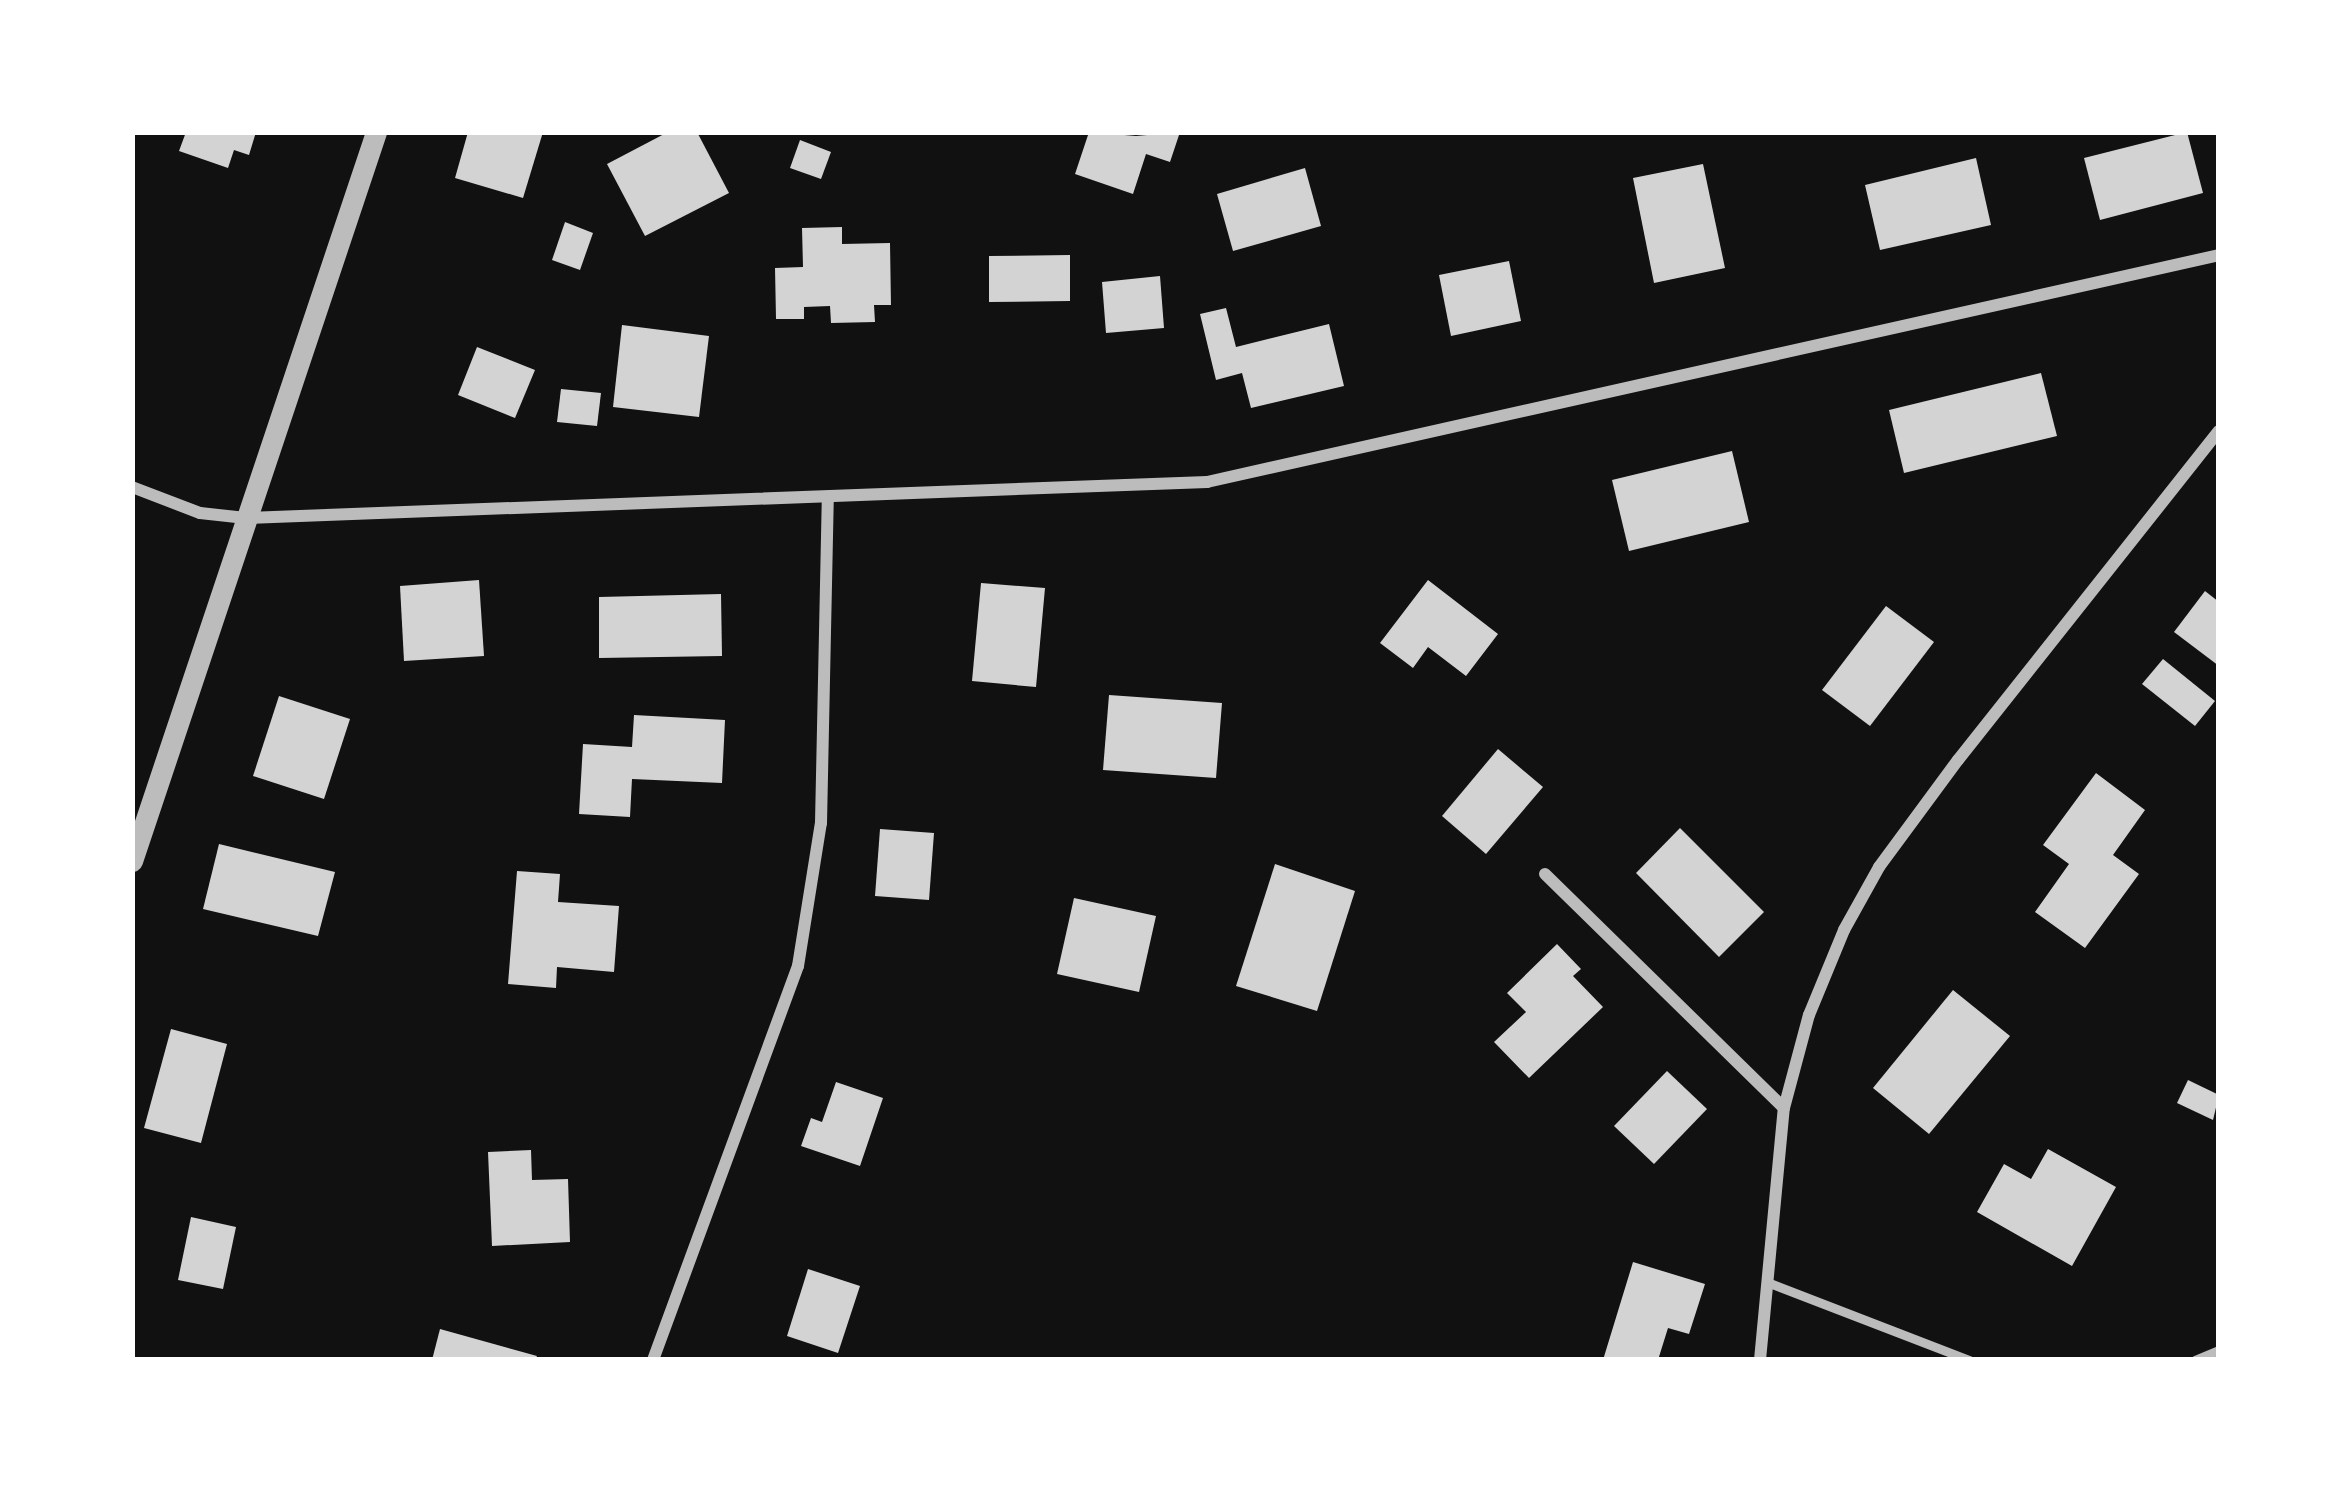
<!DOCTYPE html>
<style>
body{margin:0}
#map{position:relative;width:2351px;height:1492px;overflow:hidden;background:#111;font-family:"Archivo Narrow",sans-serif}
div>[style]{position:absolute}
[style*='--x']{left:calc(var(--x)*1px);top:calc(var(--y)*1px);width:calc(var(--w)*1px);rotate:calc(var(--a)*1deg)}
.building>*{inset:0;background:#d3d3d3}
.service>*{height:9px;margin:-4.5px;padding:0 4.5px;transform-origin:4.5px;border-radius:4.5px;background:#bcbcbc}
.minor>*{height:12px;margin:-6px;padding:0 6px;transform-origin:6px;border-radius:6px;background:#bcbcbc}
.tertiary>*{height:21px;margin:-10.5px;padding:0 10.5px;transform-origin:10.5px;border-radius:10.5px;background:#bcbcbc}
span{translate:-50% -50%;white-space:nowrap;text-align:center;line-height:1.15;-webkit-text-stroke:9px #fff;paint-order:stroke}
.frame{position:absolute;inset:0;border:135px solid #fff;pointer-events:none}
</style>
<div id="map">
<div class="building">
<i style="clip-path:polygon(186px 132px,256px 132px,249px 155px,234px 150px,228px 168px,179px 151px)"></i>
<i style="clip-path:polygon(468px 132px,543px 132px,523px 198px,455px 178px)"></i>
<i style="clip-path:polygon(668px 132px,697px 132px,729px 193px,645px 236px,607px 164px)"></i>
<i style="clip-path:polygon(1089px 132px,1136px 136px,1180px 132px,1170px 162px,1146px 154px,1133px 194px,1075px 174px)"></i>
<i style="clip-path:polygon(2187px 132px,2203px 193px,2100px 220px,2084px 158px)"></i>
<i style="clip-path:polygon(800px 140px,831px 152px,821px 179px,790px 168px)"></i>
<i style="clip-path:polygon(1976px 158px,1991px 225px,1880px 250px,1865px 185px)"></i>
<i style="clip-path:polygon(1703px 164px,1725px 268px,1654px 283px,1633px 178px)"></i>
<i style="clip-path:polygon(1305px 168px,1321px 226px,1233px 251px,1217px 194px)"></i>
<i style="clip-path:polygon(565px 222px,593px 233px,580px 270px,552px 260px)"></i>
<i style="clip-path:polygon(842px 227px,842px 244px,890px 243px,891px 305px,874px 305px,875px 322px,831px 323px,830px 306px,804px 307px,804px 319px,776px 319px,775px 268px,803px 267px,802px 228px)"></i>
<i style="clip-path:polygon(1070px 255px,1070px 301px,989px 302px,989px 256px)"></i>
<i style="clip-path:polygon(1509px 261px,1521px 321px,1451px 336px,1439px 275px)"></i>
<i style="clip-path:polygon(1160px 276px,1164px 328px,1106px 333px,1102px 282px)"></i>
<i style="clip-path:polygon(1226px 308px,1236px 347px,1329px 324px,1344px 386px,1251px 408px,1242px 373px,1216px 380px,1200px 314px)"></i>
<i style="clip-path:polygon(622px 325px,709px 336px,699px 417px,613px 407px)"></i>
<i style="clip-path:polygon(477px 347px,535px 370px,515px 418px,458px 395px)"></i>
<i style="clip-path:polygon(2041px 373px,2057px 436px,1904px 473px,1889px 410px)"></i>
<i style="clip-path:polygon(561px 389px,601px 393px,597px 426px,557px 422px)"></i>
<i style="clip-path:polygon(1732px 451px,1749px 522px,1629px 551px,1612px 480px)"></i>
<i style="clip-path:polygon(479px 580px,484px 656px,404px 661px,400px 586px)"></i>
<i style="clip-path:polygon(1428px 580px,1498px 634px,1466px 676px,1428px 647px,1413px 668px,1380px 643px)"></i>
<i style="clip-path:polygon(981px 583px,1045px 588px,1036px 687px,972px 681px)"></i>
<i style="clip-path:polygon(2205px 591px,2219px 602px,2219px 666px,2174px 632px)"></i>
<i style="clip-path:polygon(721px 594px,722px 656px,599px 658px,599px 597px)"></i>
<i style="clip-path:polygon(1886px 606px,1934px 642px,1870px 726px,1822px 690px)"></i>
<i style="clip-path:polygon(2163px 659px,2215px 701px,2195px 726px,2142px 684px)"></i>
<i style="clip-path:polygon(1109px 695px,1222px 703px,1216px 778px,1103px 770px)"></i>
<i style="clip-path:polygon(279px 696px,350px 719px,324px 799px,253px 776px)"></i>
<i style="clip-path:polygon(634px 715px,725px 720px,722px 783px,632px 779px,630px 817px,579px 814px,583px 744px,632px 747px)"></i>
<i style="clip-path:polygon(1498px 749px,1543px 787px,1486px 854px,1442px 816px)"></i>
<i style="clip-path:polygon(2096px 773px,2145px 810px,2113px 855px,2139px 874px,2085px 948px,2035px 912px,2069px 864px,2043px 845px)"></i>
<i style="clip-path:polygon(1680px 828px,1764px 912px,1719px 957px,1636px 873px)"></i>
<i style="clip-path:polygon(880px 829px,934px 833px,929px 900px,875px 896px)"></i>
<i style="clip-path:polygon(219px 844px,335px 872px,318px 936px,203px 909px)"></i>
<i style="clip-path:polygon(1275px 864px,1355px 891px,1317px 1011px,1236px 986px)"></i>
<i style="clip-path:polygon(517px 871px,560px 874px,558px 902px,619px 906px,614px 972px,557px 967px,556px 988px,508px 984px)"></i>
<i style="clip-path:polygon(1074px 898px,1156px 916px,1139px 992px,1057px 974px)"></i>
<i style="clip-path:polygon(1557px 944px,1581px 969px,1573px 976px,1603px 1007px,1529px 1078px,1494px 1042px,1526px 1012px,1507px 993px)"></i>
<i style="clip-path:polygon(1953px 990px,2010px 1036px,1929px 1134px,1873px 1088px)"></i>
<i style="clip-path:polygon(171px 1029px,227px 1044px,201px 1143px,144px 1128px)"></i>
<i style="clip-path:polygon(1667px 1071px,1707px 1109px,1654px 1164px,1614px 1126px)"></i>
<i style="clip-path:polygon(2188px 1080px,2219px 1095px,2213px 1120px,2177px 1103px)"></i>
<i style="clip-path:polygon(836px 1082px,883px 1098px,860px 1166px,801px 1146px,811px 1118px,822px 1122px)"></i>
<i style="clip-path:polygon(2048px 1149px,2116px 1187px,2072px 1266px,1977px 1212px,2004px 1164px,2031px 1179px)"></i>
<i style="clip-path:polygon(531px 1150px,532px 1180px,568px 1179px,570px 1242px,492px 1246px,488px 1152px)"></i>
<i style="clip-path:polygon(191px 1217px,236px 1227px,223px 1289px,178px 1280px)"></i>
<i style="clip-path:polygon(1633px 1262px,1705px 1284px,1689px 1334px,1668px 1328px,1658px 1360px,1603px 1360px)"></i>
<i style="clip-path:polygon(808px 1269px,860px 1286px,838px 1353px,787px 1336px)"></i>
<i style="clip-path:polygon(440px 1329px,537px 1356px,535px 1360px,432px 1360px)"></i>
</div>
<div class="service">
<i style="--x:1767;--y:1282;--w:217;--a:21.1"></i>
<i style="--x:2195;--y:1360;--w:26;--a:-23"></i>
</div>
<div class="minor">
<i style="--x:132;--y:487;--w:73;--a:20.9"></i>
<i style="--x:200;--y:513;--w:46;--a:6.2"></i>
<i style="--x:246;--y:518;--w:962;--a:-2.15"></i>
<i style="--x:1207;--y:482;--w:1037;--a:-12.64"></i>
<i style="--x:1545;--y:874;--w:334;--a:44.4"></i>
<i style="--x:653;--y:1360;--w:420;--a:-69.8"></i>
<i style="--x:798;--y:966;--w:145;--a:-80.9"></i>
<i style="--x:821;--y:823;--w:324;--a:-88.8"></i>
<i style="--x:1760;--y:1360;--w:253;--a:-84.6"></i>
<i style="--x:1784;--y:1108;--w:96;--a:-75"></i>
<i style="--x:1809;--y:1015;--w:92;--a:-67.6"></i>
<i style="--x:1844;--y:930;--w:72;--a:-60.9"></i>
<i style="--x:1879;--y:867;--w:133;--a:-53.6"></i>
<i style="--x:1958;--y:760;--w:420;--a:-51.6"></i>
</div>
<div class="tertiary">
<i style="--x:132;--y:861;--w:769;--a:-71.49"></i>
</div>
<div class="frame"></div>
</div>
